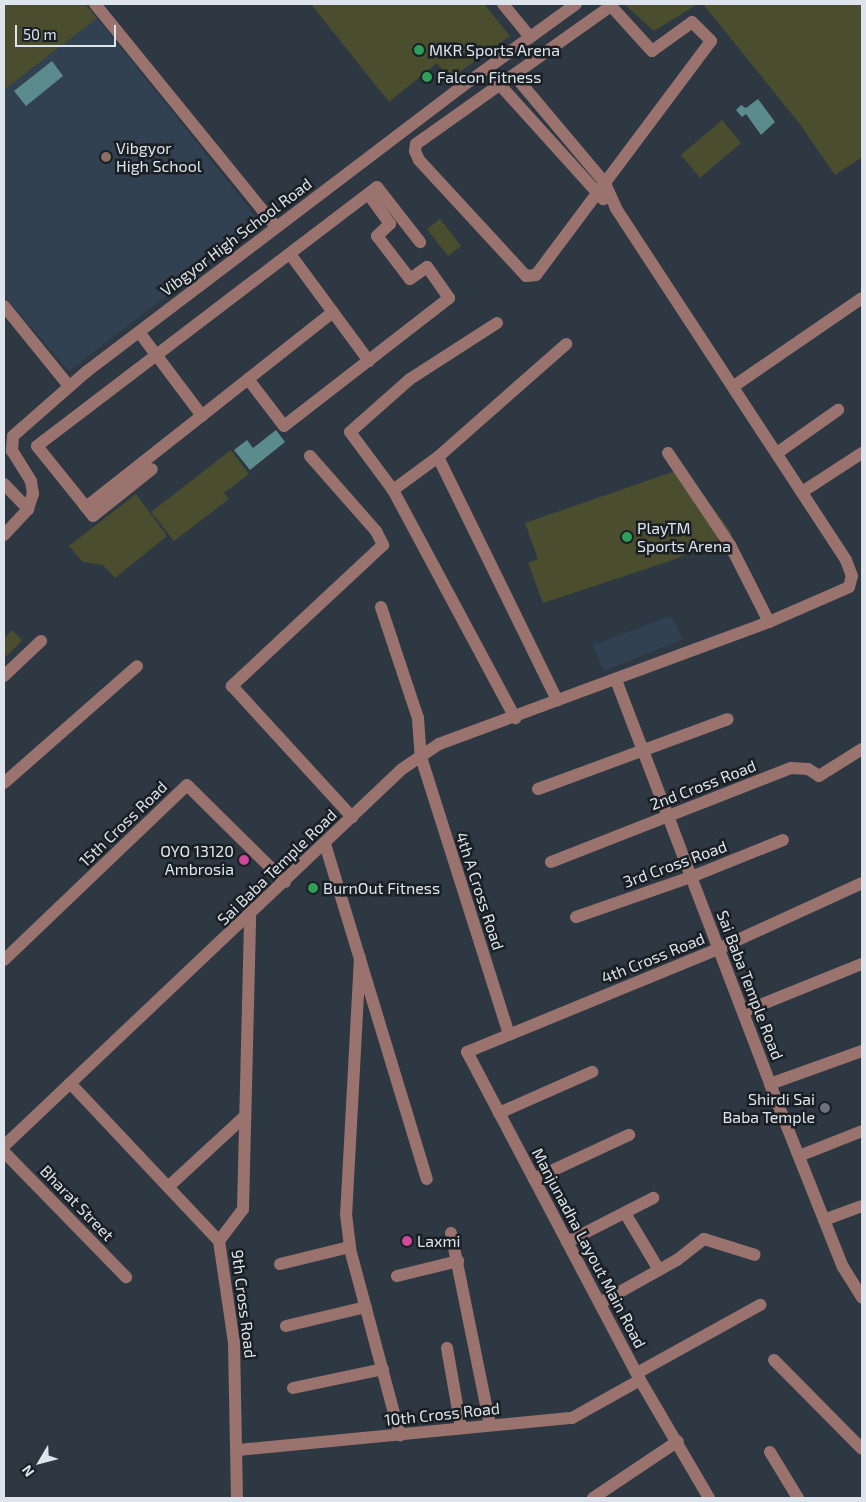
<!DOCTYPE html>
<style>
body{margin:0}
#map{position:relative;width:866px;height:1502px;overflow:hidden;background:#2d3843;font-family:"Exo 2",sans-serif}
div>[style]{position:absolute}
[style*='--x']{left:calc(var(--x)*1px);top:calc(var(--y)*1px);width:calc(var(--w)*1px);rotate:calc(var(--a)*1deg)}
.built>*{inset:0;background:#314151}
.green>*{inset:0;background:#4a4e2e}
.water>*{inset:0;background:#5c8b8e}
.minor>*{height:12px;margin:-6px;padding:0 6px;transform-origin:6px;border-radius:6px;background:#9a736f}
.dots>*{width:14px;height:14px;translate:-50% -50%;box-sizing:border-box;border:2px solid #1a1f24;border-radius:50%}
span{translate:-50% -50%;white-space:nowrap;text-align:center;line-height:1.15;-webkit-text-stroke:5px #1a1f24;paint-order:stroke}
.poi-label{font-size:16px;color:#dde4ec}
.left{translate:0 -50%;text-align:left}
.right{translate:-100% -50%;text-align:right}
.street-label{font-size:16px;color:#dde4ec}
.frame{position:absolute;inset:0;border:5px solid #dde4ec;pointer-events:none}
.north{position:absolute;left:15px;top:1437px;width:50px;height:50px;-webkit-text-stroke:4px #1a1f24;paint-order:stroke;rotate:233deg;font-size:14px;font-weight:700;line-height:20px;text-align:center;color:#dde4ec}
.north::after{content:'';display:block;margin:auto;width:18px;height:22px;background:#dde4ec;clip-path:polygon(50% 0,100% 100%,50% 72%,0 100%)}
.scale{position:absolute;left:15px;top:25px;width:101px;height:22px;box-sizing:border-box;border:2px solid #dde4ec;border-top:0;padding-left:6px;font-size:15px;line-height:18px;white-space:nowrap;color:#dde4ec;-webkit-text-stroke:4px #1a1f24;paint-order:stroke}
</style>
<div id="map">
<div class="built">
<i style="clip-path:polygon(97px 18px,261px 223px,69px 371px,4px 296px,4px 90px)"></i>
<i style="clip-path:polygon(671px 616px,683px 639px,604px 671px,593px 645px)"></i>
</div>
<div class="green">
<i style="clip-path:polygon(4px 4px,85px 4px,97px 18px,4px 90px)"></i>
<i style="clip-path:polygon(311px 4px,484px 4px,510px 36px,450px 79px,437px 63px,389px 102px)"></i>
<i style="clip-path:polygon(624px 4px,698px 4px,654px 31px)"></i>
<i style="clip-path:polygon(703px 4px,862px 4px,862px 157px,835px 175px,799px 123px)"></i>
<i style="clip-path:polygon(722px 120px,741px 143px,700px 178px,681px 155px)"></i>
<i style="clip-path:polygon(440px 219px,461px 246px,448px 256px,427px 229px)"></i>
<i style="clip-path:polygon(231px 450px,249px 474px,224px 493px,229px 499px,174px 541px,151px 512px)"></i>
<i style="clip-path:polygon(684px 468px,732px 534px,673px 560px,543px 603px,528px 563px,538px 559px,525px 523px)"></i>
<i style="clip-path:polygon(136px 494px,167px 536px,115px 578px,103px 565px,83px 562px,69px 546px)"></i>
<i style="clip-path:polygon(12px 630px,22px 640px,7px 656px,4px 653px,4px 638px)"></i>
</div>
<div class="water">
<i style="clip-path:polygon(52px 61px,63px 76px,26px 106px,14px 91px)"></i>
<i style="clip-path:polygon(758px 99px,775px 122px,761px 135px,746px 114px,742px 117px,736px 110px,741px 105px,746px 108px)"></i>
<i style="clip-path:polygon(276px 430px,285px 442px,250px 470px,234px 450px,247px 440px,253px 448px)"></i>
</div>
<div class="minor">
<i style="--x:95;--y:4;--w:287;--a:50.9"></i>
<i style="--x:503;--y:4;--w:43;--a:50.7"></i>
<i style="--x:611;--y:6;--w:61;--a:47.7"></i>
<i style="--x:652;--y:51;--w:49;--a:-35.9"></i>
<i style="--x:692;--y:22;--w:27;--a:45"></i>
<i style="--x:711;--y:41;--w:292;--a:126.8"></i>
<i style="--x:536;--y:275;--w:10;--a:174"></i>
<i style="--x:526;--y:276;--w:158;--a:-132.7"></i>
<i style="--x:419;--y:160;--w:10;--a:-114"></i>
<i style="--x:415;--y:151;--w:7;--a:-82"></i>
<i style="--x:416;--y:144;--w:239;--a:-35.3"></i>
<i style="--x:500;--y:85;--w:154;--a:47.9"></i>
<i style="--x:290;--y:254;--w:133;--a:53.6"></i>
<i style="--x:4;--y:306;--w:103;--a:50.9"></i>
<i style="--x:333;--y:312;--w:315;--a:141.7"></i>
<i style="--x:86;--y:507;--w:78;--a:-128.8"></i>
<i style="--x:37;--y:446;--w:427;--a:-37.3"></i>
<i style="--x:377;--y:187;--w:70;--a:52"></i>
<i style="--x:497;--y:323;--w:103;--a:147.2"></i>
<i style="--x:410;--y:379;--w:80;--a:138.5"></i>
<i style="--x:350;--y:432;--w:72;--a:53.4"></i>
<i style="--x:393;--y:490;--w:259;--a:61.8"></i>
<i style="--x:139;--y:332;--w:105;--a:53.1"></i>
<i style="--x:248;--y:379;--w:59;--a:52.5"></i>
<i style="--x:284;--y:426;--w:209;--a:-37.8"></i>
<i style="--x:449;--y:298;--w:38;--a:-125"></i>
<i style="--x:427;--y:267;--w:21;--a:145"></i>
<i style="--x:410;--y:279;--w:54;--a:-127.5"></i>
<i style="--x:377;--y:236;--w:18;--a:-43"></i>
<i style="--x:390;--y:224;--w:37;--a:-126"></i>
<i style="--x:734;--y:386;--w:155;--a:-34.5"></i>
<i style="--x:668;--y:453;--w:111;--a:56"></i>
<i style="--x:730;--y:545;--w:86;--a:63.1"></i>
<i style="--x:777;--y:453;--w:75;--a:-35.2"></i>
<i style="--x:310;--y:456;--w:100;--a:48.7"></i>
<i style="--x:376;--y:531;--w:16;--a:63"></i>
<i style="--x:383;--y:545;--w:207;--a:137"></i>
<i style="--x:232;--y:686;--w:178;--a:47.5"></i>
<i style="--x:438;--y:457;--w:271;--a:63.9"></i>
<i style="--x:4;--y:484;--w:35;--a:46"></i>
<i style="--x:393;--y:490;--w:56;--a:-36.3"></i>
<i style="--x:438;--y:457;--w:171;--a:-41.4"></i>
<i style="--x:802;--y:492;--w:72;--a:-33"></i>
<i style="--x:86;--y:507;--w:11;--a:52"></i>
<i style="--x:93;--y:516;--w:75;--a:-38.5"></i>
<i style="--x:4;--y:535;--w:35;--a:-47"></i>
<i style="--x:28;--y:509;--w:16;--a:-72"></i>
<i style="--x:33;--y:494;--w:13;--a:-99"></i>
<i style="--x:31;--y:481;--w:36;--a:-122"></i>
<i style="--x:12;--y:451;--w:15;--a:-86"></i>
<i style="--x:13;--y:436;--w:97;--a:-41.2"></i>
<i style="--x:86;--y:372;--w:470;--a:-37.2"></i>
<i style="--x:460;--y:88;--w:143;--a:-35.9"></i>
<i style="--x:381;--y:607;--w:117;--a:71.6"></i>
<i style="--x:418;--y:718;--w:39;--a:86"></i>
<i style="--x:421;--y:757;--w:291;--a:72.4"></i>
<i style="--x:4;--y:676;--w:51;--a:-43.4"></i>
<i style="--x:616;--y:680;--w:432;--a:69.1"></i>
<i style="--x:770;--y:1084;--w:197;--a:68.3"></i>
<i style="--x:843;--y:1267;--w:36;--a:58"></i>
<i style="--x:4;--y:783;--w:177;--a:-41.3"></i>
<i style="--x:538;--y:789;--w:202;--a:-20.2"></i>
<i style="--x:325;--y:844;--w:350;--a:73.1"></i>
<i style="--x:551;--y:862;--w:258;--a:-21.4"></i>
<i style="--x:791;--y:768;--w:17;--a:3"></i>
<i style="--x:808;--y:769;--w:13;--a:32"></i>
<i style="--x:819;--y:776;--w:51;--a:-32.1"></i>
<i style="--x:576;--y:917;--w:122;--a:-19.2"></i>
<i style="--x:691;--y:877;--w:99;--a:-21.9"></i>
<i style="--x:360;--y:958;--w:256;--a:93.1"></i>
<i style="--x:346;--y:1214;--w:35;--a:83"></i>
<i style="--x:350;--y:1249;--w:193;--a:75"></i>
<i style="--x:4;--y:960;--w:253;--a:-43.7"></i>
<i style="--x:187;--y:785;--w:138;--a:44.7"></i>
<i style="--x:743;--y:1012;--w:128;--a:-22"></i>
<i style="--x:70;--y:1083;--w:217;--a:46.7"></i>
<i style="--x:219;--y:1241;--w:103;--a:81.6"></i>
<i style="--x:234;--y:1343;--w:155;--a:88.9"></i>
<i style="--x:770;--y:1084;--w:98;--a:-19.7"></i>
<i style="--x:499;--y:1113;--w:102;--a:-23.8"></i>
<i style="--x:4;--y:1146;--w:548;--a:-43.45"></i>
<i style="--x:402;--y:769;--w:45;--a:-34"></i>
<i style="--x:439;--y:744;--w:352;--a:-20.3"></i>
<i style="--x:769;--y:622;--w:87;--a:-23.6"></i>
<i style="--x:849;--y:587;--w:11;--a:-75"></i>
<i style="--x:852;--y:576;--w:17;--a:-111"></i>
<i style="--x:846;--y:560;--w:420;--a:-123.2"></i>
<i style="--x:616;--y:208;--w:27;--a:-114"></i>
<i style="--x:605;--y:183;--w:141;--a:-130.1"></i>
<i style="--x:4;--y:1152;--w:175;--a:45.7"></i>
<i style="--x:799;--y:1156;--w:68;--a:-21.6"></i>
<i style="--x:534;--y:1179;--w:105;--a:-24.9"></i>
<i style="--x:168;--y:1187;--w:105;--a:-42.7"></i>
<i style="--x:625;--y:1213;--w:66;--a:59.2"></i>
<i style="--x:824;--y:1220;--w:40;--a:-20.2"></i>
<i style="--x:451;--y:1233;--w:195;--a:78.5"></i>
<i style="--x:219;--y:1241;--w:40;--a:-53"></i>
<i style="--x:243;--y:1209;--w:292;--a:-88.6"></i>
<i style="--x:567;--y:1242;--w:97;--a:-27.1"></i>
<i style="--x:280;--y:1264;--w:72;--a:-13.7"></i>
<i style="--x:397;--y:1276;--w:63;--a:-13.8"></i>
<i style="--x:600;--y:1303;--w:88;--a:-29.2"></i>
<i style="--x:677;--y:1260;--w:34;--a:-38"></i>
<i style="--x:704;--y:1239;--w:53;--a:17.4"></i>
<i style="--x:286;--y:1326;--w:82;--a:-13.4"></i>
<i style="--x:447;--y:1348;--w:80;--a:80"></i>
<i style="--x:774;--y:1360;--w:125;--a:45.3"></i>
<i style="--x:637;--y:1373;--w:141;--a:-28.9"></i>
<i style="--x:293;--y:1388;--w:92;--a:-11.9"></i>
<i style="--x:238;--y:1450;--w:336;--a:-5.5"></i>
<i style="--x:572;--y:1418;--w:78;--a:-29.2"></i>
<i style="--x:770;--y:1452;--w:54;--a:58.7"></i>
<i style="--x:593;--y:1498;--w:102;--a:-33.8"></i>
<i style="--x:709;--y:1498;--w:137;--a:-120.3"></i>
<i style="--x:640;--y:1380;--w:371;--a:-117.8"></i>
<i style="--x:467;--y:1052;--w:271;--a:-22.3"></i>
<i style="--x:718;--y:949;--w:158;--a:-24.6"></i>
</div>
<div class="dots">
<i style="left:419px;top:50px;background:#2e9e5b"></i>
<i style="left:427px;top:77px;background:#2e9e5b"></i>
<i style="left:106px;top:157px;background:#8d6e63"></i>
<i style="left:627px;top:537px;background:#2e9e5b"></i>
<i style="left:244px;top:860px;background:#d1479c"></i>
<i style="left:313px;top:888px;background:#2e9e5b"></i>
<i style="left:825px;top:1108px;background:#6b7280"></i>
<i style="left:407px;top:1241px;background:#d1479c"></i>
</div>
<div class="poi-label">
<span class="left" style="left:429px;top:50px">MKR Sports Arena</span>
<span class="left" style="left:437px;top:77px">Falcon Fitness</span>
<span class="left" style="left:116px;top:157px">Vibgyor<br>High School</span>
<span class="left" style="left:637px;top:537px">PlayTM<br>Sports Arena</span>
<span class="right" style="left:234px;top:860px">OYO 13120<br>Ambrosia</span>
<span class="left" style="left:323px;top:888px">BurnOut Fitness</span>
<span class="right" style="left:815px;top:1108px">Shirdi Sai<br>Baba Temple</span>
<span class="left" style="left:417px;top:1241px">Laxmi</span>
</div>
<div class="street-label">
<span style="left:236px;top:237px;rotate:-37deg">Vibgyor High School Road</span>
<span style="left:703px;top:785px;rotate:-21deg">2nd Cross Road</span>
<span style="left:123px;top:824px;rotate:-44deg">15th Cross Road</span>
<span style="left:675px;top:864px;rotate:-20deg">3rd Cross Road</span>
<span style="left:277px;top:867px;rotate:-44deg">Sai Baba Temple Road</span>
<span style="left:480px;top:891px;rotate:72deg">4th A Cross Road</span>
<span style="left:653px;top:958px;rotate:-22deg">4th Cross Road</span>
<span style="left:750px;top:985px;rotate:69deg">Sai Baba Temple Road</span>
<span style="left:77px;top:1203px;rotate:46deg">Bharat Street</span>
<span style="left:589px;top:1248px;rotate:62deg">Manjunadha Layout Main Road</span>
<span style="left:244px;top:1304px;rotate:83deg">9th Cross Road</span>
<span style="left:442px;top:1414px;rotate:-6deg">10th Cross Road</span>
</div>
<div class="frame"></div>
<div class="north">N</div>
<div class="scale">50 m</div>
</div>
